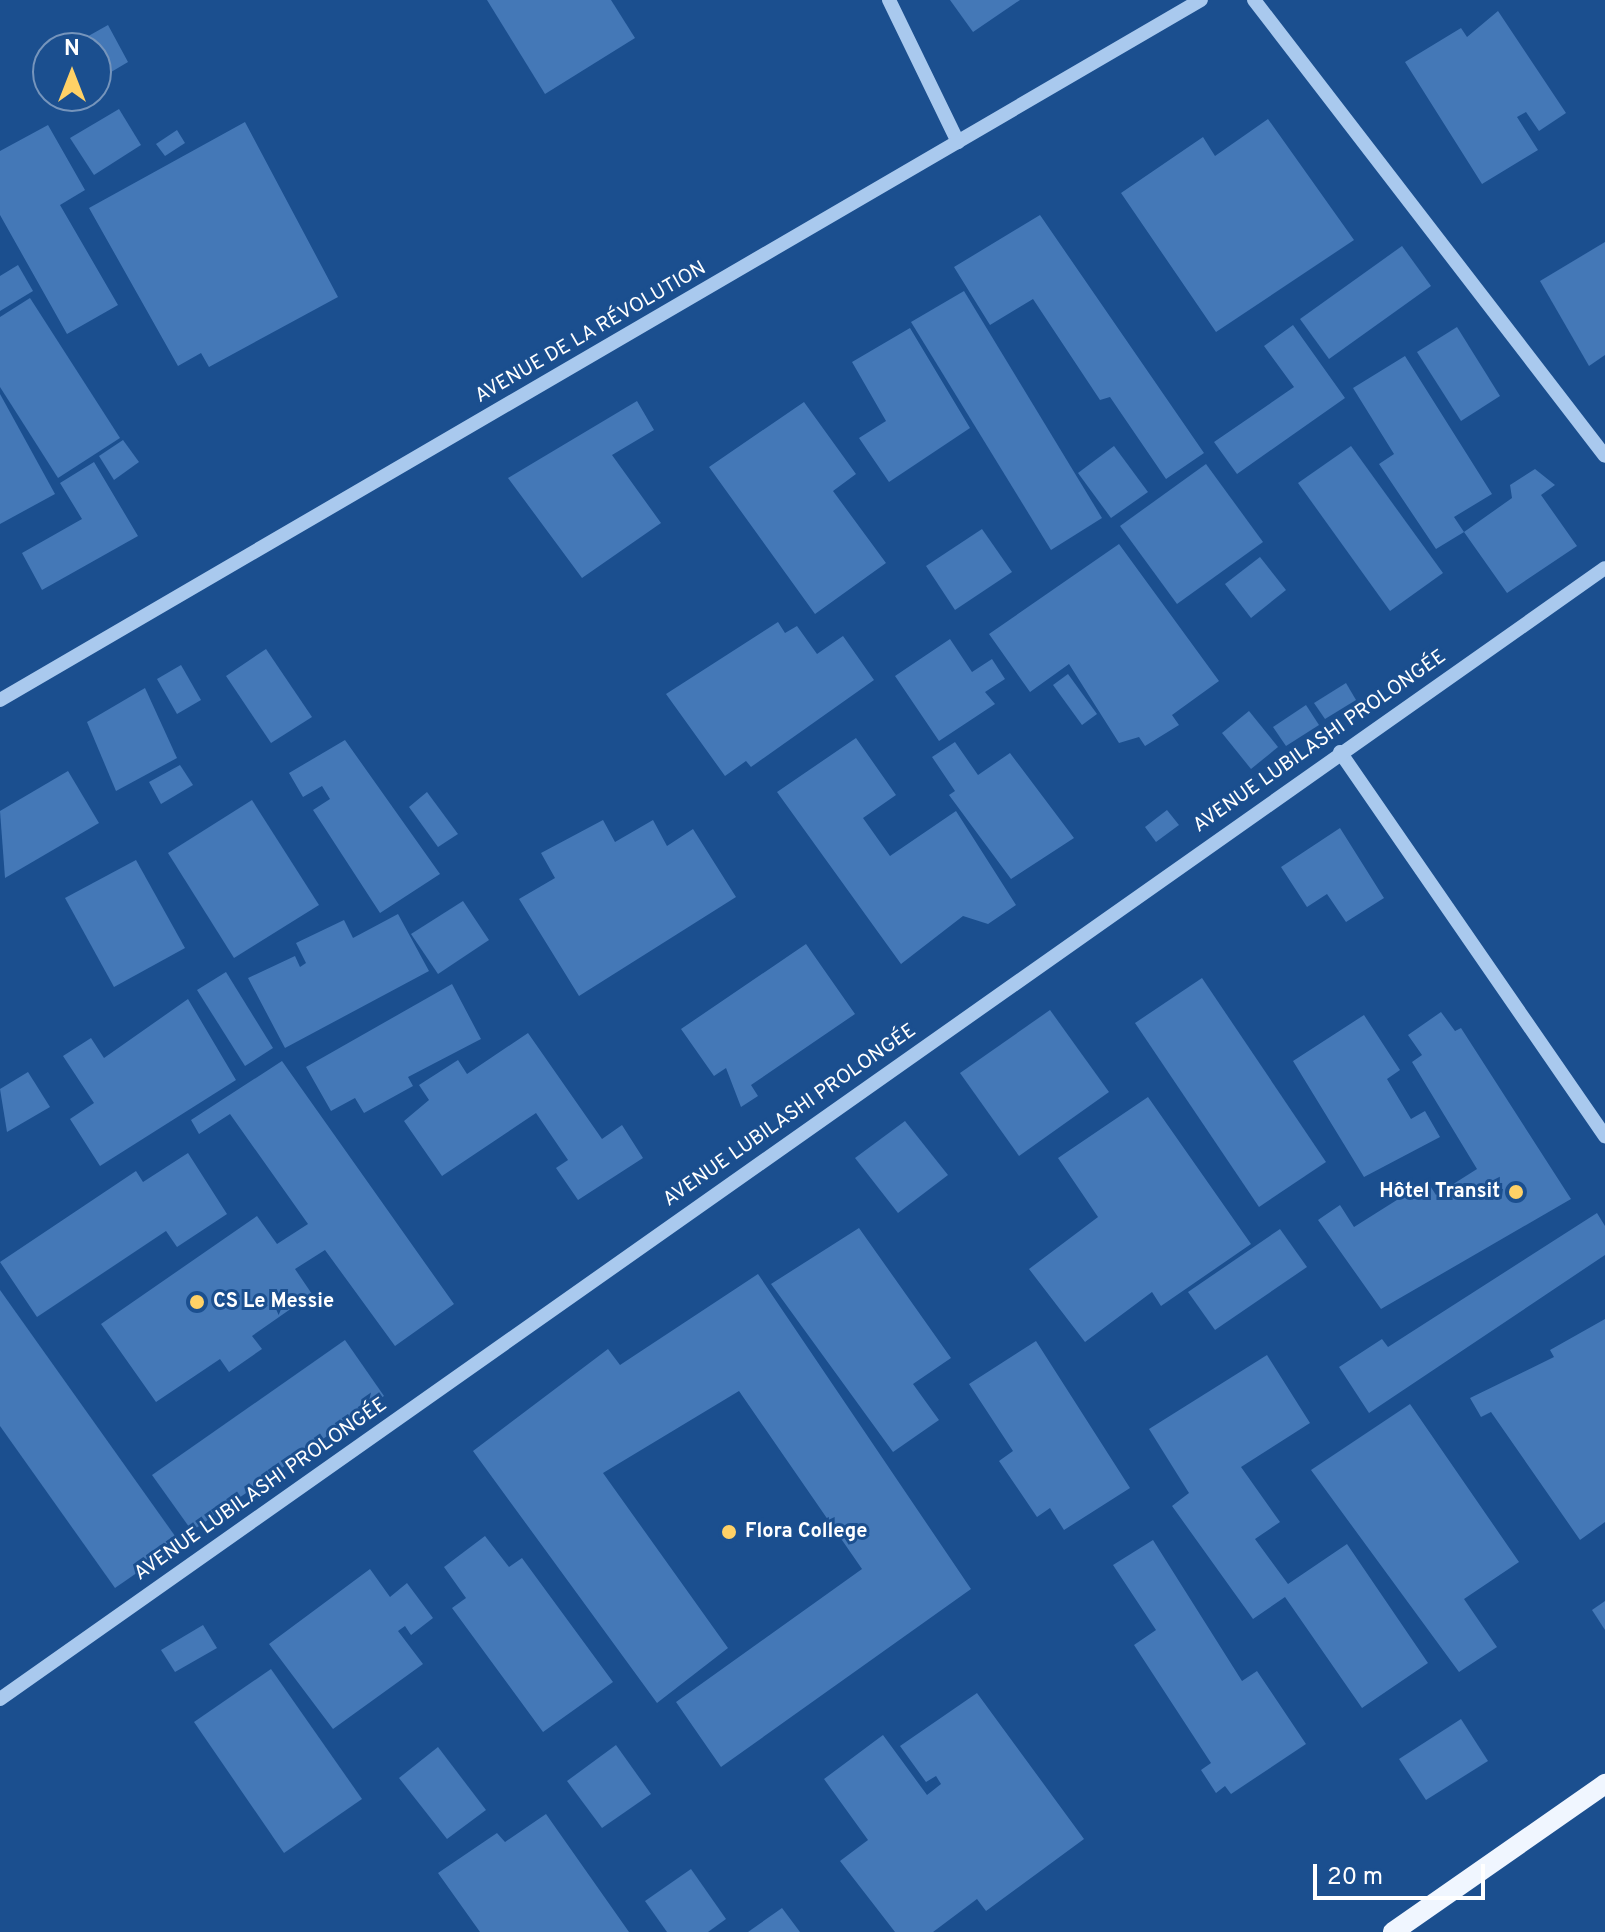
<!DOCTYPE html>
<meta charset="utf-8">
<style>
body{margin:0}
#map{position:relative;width:1605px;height:1932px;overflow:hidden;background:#1b4f8f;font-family:Overpass,sans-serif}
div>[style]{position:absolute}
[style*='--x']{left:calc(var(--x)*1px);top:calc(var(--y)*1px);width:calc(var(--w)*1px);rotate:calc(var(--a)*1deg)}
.building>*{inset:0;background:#4478b7}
.minor>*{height:14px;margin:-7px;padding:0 7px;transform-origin:7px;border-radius:7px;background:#a9c9ee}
.major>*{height:20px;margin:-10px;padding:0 10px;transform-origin:10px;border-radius:10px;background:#f0f6ff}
.dots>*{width:22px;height:22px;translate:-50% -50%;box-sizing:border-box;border:4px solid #1b4f8f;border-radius:50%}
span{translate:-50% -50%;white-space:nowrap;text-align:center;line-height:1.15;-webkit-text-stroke:6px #1b4f8f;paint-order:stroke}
.street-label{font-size:20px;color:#fff}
.poi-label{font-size:20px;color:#fff;font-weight:700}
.right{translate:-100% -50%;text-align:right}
.left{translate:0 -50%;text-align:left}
.north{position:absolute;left:32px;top:32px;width:80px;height:80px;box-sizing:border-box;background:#1b4f8f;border:2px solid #7695bc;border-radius:50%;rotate:0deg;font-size:22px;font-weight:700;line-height:32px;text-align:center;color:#fff}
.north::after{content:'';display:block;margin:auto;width:28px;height:36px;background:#ffd166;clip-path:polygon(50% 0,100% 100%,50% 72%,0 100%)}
.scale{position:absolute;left:1313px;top:1864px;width:172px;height:36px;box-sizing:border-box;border:4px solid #fff;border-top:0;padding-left:10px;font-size:24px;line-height:28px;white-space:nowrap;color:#fff;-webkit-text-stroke:6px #1b4f8f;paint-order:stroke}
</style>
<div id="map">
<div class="building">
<i style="clip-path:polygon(487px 0,611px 0,635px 38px,545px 94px)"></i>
<i style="clip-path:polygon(950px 0,1020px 0,973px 32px)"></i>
<i style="clip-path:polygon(1498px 11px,1566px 113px,1539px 131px,1526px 112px,1517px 117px,1538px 150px,1482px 184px,1405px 62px,1461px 28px,1467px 37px)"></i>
<i style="clip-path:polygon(108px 25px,128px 62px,96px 81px,96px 48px,67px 48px)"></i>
<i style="clip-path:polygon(119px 109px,141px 145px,94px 175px,70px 138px)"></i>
<i style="clip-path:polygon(1268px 119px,1354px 240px,1216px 332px,1121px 193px,1203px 137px,1215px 156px)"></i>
<i style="clip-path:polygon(245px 122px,338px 297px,209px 367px,201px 353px,178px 366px,89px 208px)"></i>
<i style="clip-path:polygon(48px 125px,85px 190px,60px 205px,118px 305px,67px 334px,0 215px,0 151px)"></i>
<i style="clip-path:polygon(177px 130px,185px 143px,165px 156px,156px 144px)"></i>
<i style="clip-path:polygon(1040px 215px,1204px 453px,1166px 479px,1110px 397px,1100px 400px,1033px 299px,990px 325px,954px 267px)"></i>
<i style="clip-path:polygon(1605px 242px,1605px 355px,1589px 366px,1540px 281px)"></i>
<i style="clip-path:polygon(1402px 246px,1431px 286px,1329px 359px,1300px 319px)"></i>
<i style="clip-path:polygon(18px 265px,33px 291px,0 311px,0 276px)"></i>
<i style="clip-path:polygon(964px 291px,1102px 518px,1051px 550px,911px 322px)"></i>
<i style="clip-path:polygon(30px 298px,120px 438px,58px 478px,0 387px,0 317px)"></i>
<i style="clip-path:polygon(1293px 325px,1345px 398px,1237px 474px,1214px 442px,1294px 387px,1264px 346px)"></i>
<i style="clip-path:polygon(1457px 327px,1500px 396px,1461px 421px,1417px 352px)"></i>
<i style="clip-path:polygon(910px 328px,970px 428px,889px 482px,859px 438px,886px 421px,852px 362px)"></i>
<i style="clip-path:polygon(1405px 356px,1492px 494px,1454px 517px,1464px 532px,1436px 549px,1379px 464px,1394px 454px,1353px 388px)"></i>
<i style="clip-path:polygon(0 394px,55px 494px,0 524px)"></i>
<i style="clip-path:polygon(637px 401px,654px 430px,612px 455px,661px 523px,582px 578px,508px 478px)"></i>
<i style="clip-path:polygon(804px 402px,856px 474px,833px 491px,886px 563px,815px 614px,709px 467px)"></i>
<i style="clip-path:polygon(123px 440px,139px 462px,114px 480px,99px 456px)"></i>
<i style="clip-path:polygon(1114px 446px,1148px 492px,1111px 518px,1078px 473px)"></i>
<i style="clip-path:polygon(1351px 446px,1443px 573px,1390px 611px,1298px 483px)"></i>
<i style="clip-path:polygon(94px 462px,138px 536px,42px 590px,22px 553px,82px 519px,60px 483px)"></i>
<i style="clip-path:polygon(1206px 464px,1263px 542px,1177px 604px,1120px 526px)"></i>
<i style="clip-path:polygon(1535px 469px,1555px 485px,1541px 495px,1577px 546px,1507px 593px,1464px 532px,1512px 498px,1510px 485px)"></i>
<i style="clip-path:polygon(982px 529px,1012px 572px,955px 610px,926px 566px)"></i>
<i style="clip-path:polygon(1119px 544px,1219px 681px,1172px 715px,1179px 725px,1145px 746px,1139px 737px,1119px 743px,1069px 664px,1030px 692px,989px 634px)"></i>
<i style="clip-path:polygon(1260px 557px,1286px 590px,1251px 618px,1225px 584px)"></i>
<i style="clip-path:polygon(778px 622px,785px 633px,797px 626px,817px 654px,843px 636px,874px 680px,751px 767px,746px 761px,725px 776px,666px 694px)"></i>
<i style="clip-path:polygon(950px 639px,972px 672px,992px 659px,1005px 679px,985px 692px,995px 704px,939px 741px,895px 676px)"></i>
<i style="clip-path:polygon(266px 649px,312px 717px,271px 743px,226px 676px)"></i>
<i style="clip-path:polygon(181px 665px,201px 700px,177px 714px,157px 679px)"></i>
<i style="clip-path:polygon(1068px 674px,1097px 714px,1082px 725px,1053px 685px)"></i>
<i style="clip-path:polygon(1346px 683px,1356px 700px,1325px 719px,1314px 703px)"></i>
<i style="clip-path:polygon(145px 688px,177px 758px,116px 791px,87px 722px)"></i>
<i style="clip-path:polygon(1306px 705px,1319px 725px,1286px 746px,1273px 727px)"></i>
<i style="clip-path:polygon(1249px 711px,1278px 747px,1251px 769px,1222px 733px)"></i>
<i style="clip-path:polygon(856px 738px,896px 795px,863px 818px,890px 856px,956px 811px,1016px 905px,988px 924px,963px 916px,901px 964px,777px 792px)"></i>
<i style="clip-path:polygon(345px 740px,440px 874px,380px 913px,313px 810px,330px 799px,322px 786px,303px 797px,289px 773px)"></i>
<i style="clip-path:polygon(955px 742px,978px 775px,1010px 753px,1074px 838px,1011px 879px,949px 795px,955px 791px,932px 757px)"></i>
<i style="clip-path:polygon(180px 765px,193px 785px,161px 804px,149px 782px)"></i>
<i style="clip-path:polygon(68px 771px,99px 823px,5px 878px,0 811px)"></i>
<i style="clip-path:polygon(427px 792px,458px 834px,438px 847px,409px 807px)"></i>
<i style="clip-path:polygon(252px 800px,319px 905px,234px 958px,168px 853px)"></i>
<i style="clip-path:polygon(1167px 810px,1179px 825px,1156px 842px,1145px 827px)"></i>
<i style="clip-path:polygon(603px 820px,615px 842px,653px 820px,667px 846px,693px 829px,736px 897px,579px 996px,519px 899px,555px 878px,541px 853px)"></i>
<i style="clip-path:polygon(1340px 828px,1384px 898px,1346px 922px,1327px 894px,1307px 907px,1281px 867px)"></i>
<i style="clip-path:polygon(136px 860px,185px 948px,114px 987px,65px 898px)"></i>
<i style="clip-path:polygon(463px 901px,489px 940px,438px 974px,411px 934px)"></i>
<i style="clip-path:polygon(398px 914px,429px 971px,285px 1048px,248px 978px,295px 956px,300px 967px,306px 963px,296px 943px,344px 920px,353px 938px)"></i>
<i style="clip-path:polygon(806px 944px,855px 1014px,751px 1085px,758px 1096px,741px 1107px,726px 1068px,714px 1076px,681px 1029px)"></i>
<i style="clip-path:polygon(226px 972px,273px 1048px,245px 1066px,197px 990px)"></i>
<i style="clip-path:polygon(1202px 978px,1326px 1162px,1259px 1207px,1135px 1023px)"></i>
<i style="clip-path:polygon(452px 984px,481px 1039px,408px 1077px,413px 1086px,364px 1113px,355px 1098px,331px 1111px,306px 1067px)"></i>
<i style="clip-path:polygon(188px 999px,236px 1080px,100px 1166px,70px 1119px,94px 1103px,63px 1056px,91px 1038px,104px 1058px)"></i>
<i style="clip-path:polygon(1050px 1010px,1109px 1092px,1019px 1156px,960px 1073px)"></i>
<i style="clip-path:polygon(1441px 1012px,1455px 1031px,1461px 1028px,1571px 1199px,1381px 1309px,1318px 1220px,1340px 1205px,1354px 1227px,1427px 1181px,1436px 1195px,1477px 1169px,1412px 1062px,1422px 1055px,1408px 1035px)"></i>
<i style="clip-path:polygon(1364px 1015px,1400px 1070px,1387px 1079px,1411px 1119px,1425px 1111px,1440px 1137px,1364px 1177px,1293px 1061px)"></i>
<i style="clip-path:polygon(528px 1033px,602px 1139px,622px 1125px,643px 1158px,578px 1200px,556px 1168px,568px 1160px,536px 1113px,442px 1176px,404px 1121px,429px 1100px,419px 1085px,458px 1060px,467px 1074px)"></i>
<i style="clip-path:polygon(282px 1061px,454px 1304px,395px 1346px,325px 1250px,295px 1269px,312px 1294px,252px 1336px,262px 1349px,229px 1372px,220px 1359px,156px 1402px,101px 1324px,257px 1216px,277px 1244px,308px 1224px,230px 1114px,199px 1134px,191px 1120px)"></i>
<i style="clip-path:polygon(28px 1072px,50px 1107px,7px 1132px,0 1089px)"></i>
<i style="clip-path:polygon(1148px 1097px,1251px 1244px,1161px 1306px,1152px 1292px,1085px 1342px,1029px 1269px,1098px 1217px,1058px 1158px)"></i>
<i style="clip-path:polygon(905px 1121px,948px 1175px,898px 1213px,855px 1158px)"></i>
<i style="clip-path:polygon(188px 1153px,227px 1214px,177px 1247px,166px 1231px,37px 1317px,0 1262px,136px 1171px,143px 1182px)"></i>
<i style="clip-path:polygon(1597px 1213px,1605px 1226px,1605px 1255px,1369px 1413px,1339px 1367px,1382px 1339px,1388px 1347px)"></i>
<i style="clip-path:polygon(859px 1228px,951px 1358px,913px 1384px,939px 1420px,893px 1452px,771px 1284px)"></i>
<i style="clip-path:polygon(1280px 1229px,1307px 1267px,1215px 1330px,1188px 1292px)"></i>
<i style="clip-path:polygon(758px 1274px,971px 1589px,721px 1767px,676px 1702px,862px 1569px,739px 1391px,603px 1473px,728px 1648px,657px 1703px,473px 1451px,608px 1349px,620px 1365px)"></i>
<i style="clip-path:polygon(0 1290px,180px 1543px,115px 1588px,0 1426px)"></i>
<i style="clip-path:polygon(1605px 1319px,1605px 1522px,1580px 1540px,1491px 1412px,1481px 1417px,1470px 1398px,1554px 1357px,1550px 1350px)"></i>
<i style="clip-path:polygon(345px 1340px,384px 1396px,192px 1531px,152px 1475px)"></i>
<i style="clip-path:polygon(1036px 1341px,1130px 1488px,1064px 1530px,1050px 1508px,1037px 1517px,999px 1461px,1013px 1451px,969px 1384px)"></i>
<i style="clip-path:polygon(1267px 1355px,1310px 1423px,1241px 1467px,1280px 1522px,1255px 1539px,1288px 1584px,1347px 1544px,1428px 1663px,1362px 1708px,1285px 1597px,1253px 1619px,1172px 1506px,1189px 1493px,1149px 1429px)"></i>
<i style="clip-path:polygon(1410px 1404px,1519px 1562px,1464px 1599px,1497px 1647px,1459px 1672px,1311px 1470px)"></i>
<i style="clip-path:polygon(485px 1536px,509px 1567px,522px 1558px,613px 1682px,543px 1732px,452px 1608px,466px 1598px,444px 1567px)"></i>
<i style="clip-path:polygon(1153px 1540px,1242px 1681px,1257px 1671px,1306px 1744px,1231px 1794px,1225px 1786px,1216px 1793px,1201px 1770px,1211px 1763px,1134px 1645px,1156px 1630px,1113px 1565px)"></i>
<i style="clip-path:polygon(370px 1569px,390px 1597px,407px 1583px,433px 1618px,411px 1635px,405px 1626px,398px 1631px,423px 1664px,333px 1729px,269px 1644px)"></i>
<i style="clip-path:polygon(1605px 1601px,1605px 1630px,1592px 1610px)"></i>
<i style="clip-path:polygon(203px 1625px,217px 1648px,175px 1672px,161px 1650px)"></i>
<i style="clip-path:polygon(271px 1669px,362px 1799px,284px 1853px,194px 1722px)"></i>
<i style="clip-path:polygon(977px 1693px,1084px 1839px,986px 1911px,977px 1899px,933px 1932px,895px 1932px,840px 1861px,868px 1840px,824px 1779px,883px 1735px,927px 1795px,941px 1784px,936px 1776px,926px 1782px,900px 1746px)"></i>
<i style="clip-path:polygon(1461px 1719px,1488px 1761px,1426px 1800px,1399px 1759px)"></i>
<i style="clip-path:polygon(616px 1745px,651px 1794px,602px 1828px,567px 1781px)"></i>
<i style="clip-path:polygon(438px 1747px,486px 1810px,447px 1839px,399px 1778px)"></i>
<i style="clip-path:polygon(546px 1814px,629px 1932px,480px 1932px,438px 1873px,497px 1833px,505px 1842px)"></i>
<i style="clip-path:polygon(691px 1869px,726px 1919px,708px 1932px,667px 1932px,645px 1901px)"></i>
<i style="clip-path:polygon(782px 1908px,800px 1932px,748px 1932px)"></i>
</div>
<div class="minor">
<i style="--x:889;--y:0;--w:158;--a:64.1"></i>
<i style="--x:1254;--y:0;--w:575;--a:52.41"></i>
<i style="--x:0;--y:700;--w:1390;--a:-30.24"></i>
<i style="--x:1340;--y:752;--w:467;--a:55.4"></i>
<i style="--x:0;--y:1699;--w:1963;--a:-35.17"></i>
</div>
<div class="major">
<i style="--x:1393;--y:1932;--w:259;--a:-34.9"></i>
</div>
<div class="dots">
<i style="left:1516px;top:1192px;background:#ffd166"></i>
<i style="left:197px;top:1302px;background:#ffd166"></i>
<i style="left:729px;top:1532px;background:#ffd166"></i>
</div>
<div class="street-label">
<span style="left:591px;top:333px;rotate:-30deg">AVENUE DE LA RÉVOLUTION</span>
<span style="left:1320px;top:742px;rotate:-35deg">AVENUE LUBILASHI PROLONGÉE</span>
<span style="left:790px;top:1116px;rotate:-35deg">AVENUE LUBILASHI PROLONGÉE</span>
<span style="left:261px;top:1490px;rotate:-35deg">AVENUE LUBILASHI PROLONGÉE</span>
</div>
<div class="poi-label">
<span class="right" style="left:1500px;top:1192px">Hôtel Transit</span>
<span class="left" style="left:213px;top:1302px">CS Le Messie</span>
<span class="left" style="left:745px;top:1532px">Flora College</span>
</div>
<div class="north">N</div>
<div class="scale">20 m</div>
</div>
